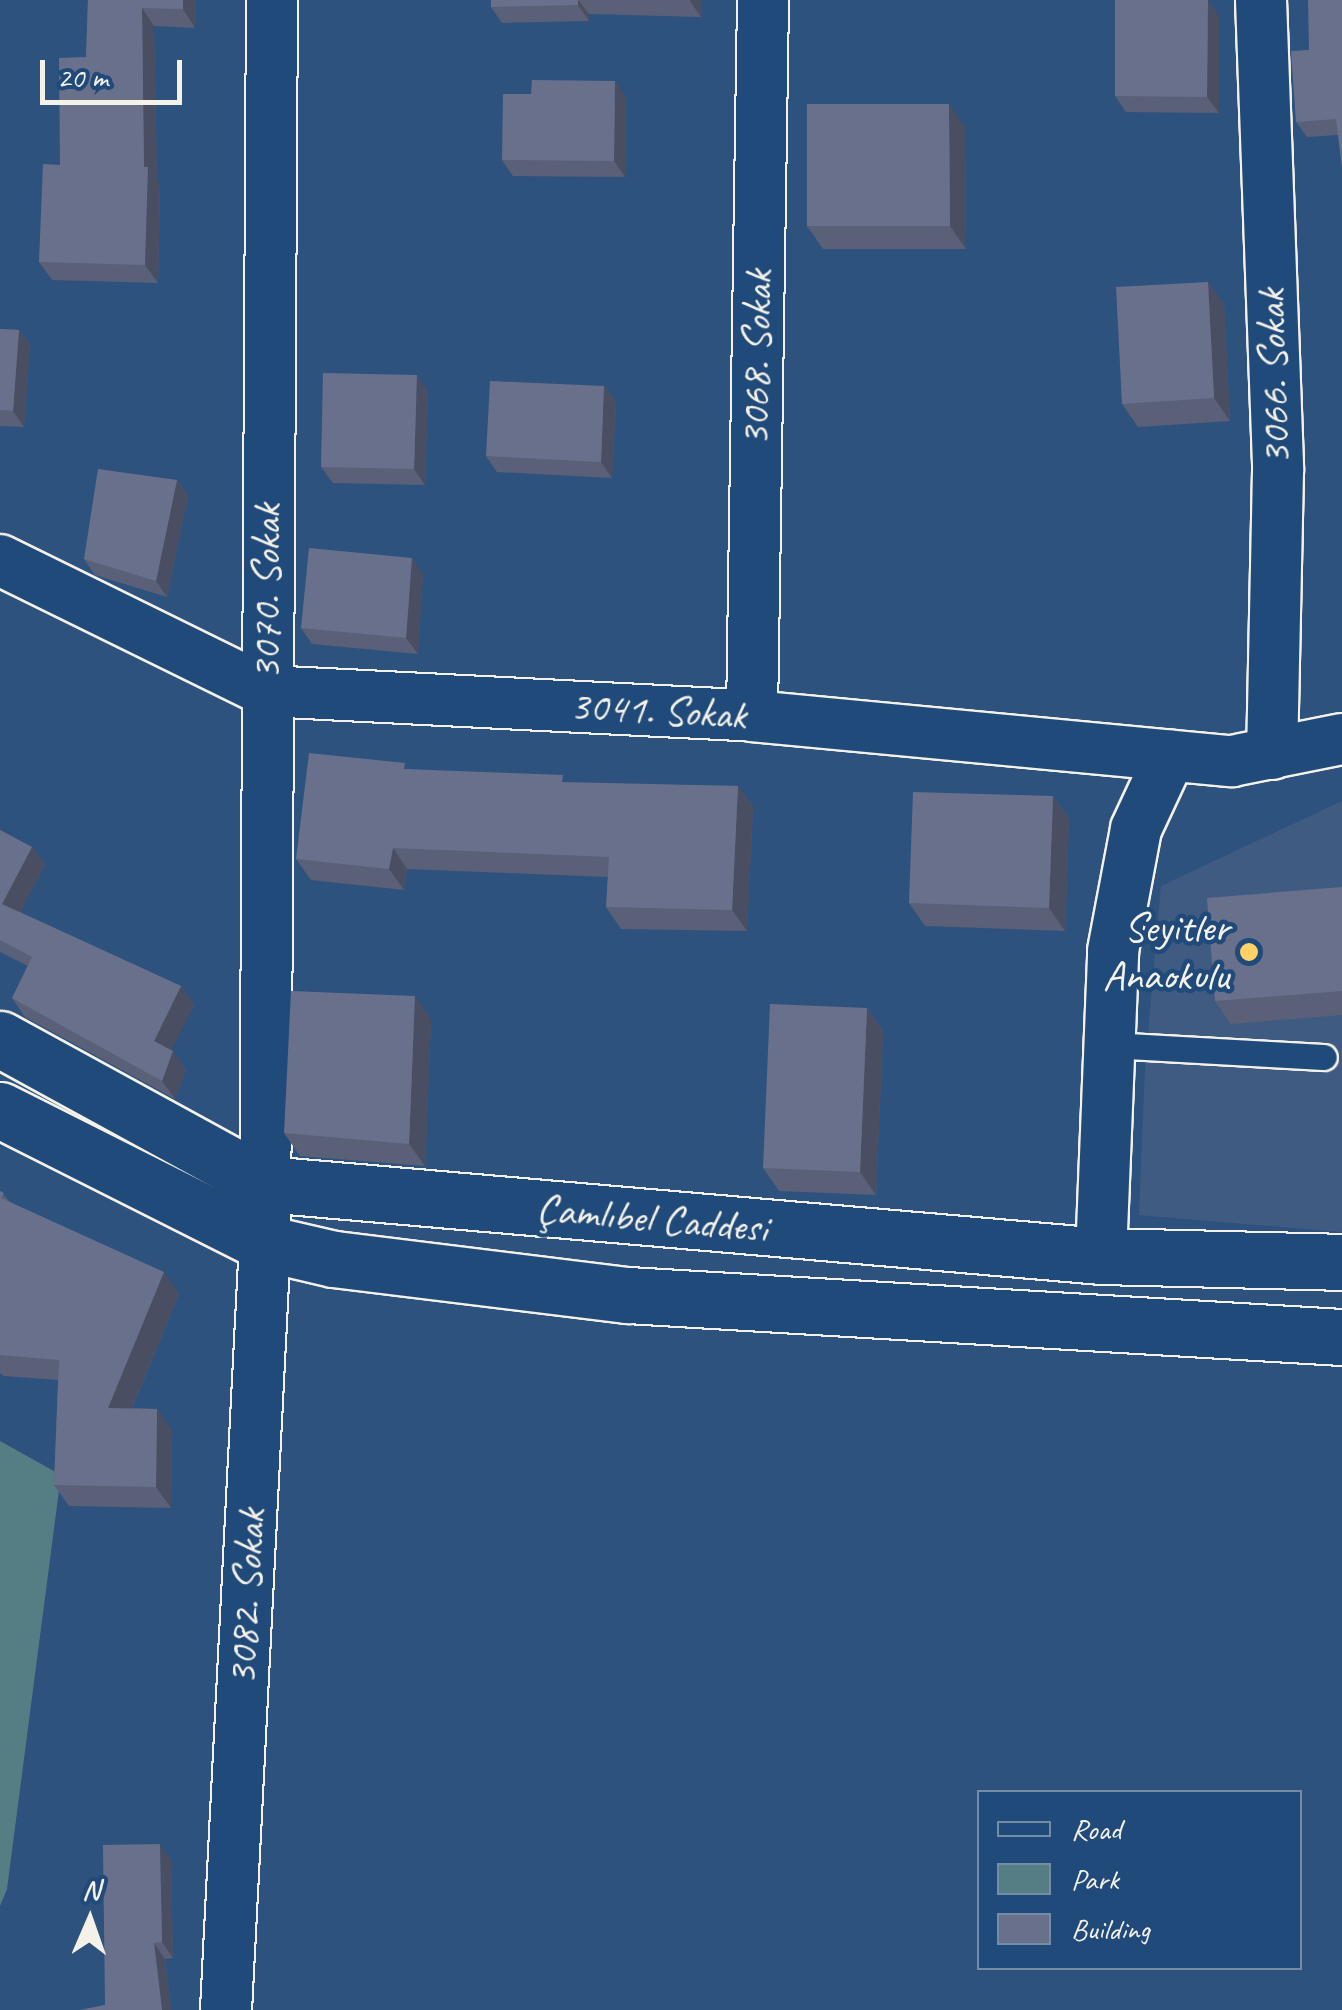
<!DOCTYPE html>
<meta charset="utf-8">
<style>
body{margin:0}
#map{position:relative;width:1342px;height:2010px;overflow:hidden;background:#2e527e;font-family:Caveat,sans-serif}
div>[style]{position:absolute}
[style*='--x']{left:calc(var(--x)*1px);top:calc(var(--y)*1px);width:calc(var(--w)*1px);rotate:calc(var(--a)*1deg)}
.built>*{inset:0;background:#405b82}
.green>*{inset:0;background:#557e84}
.roads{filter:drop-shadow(2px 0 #f4f1e8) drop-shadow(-2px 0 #f4f1e8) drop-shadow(0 2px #f4f1e8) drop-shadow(0 -2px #f4f1e8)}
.lane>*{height:25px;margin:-12.5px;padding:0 12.5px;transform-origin:12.5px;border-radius:12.5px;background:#1f4a7a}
.street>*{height:50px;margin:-25px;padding:0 25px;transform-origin:25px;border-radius:25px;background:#1f4a7a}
.secondary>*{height:55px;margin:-27.5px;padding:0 27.5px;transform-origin:27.5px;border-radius:27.5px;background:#1f4a7a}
.wall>*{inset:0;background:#5a6078}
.shaded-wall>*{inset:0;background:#4a4e62}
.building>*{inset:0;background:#69708c}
.dots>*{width:28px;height:28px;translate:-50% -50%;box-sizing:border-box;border:5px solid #1f4a7a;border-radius:50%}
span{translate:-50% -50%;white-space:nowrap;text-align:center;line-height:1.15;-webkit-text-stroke:9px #1f4a7a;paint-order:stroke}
.street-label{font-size:42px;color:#f4f1e8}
.poi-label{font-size:42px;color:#f4f1e8}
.right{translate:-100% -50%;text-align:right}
.legend{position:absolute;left:977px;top:1790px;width:325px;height:180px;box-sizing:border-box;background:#1f4a7a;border:2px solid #748da6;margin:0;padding:12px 18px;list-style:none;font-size:30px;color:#f4f1e8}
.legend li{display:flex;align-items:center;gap:20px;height:50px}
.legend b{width:50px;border:2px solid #748da6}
.north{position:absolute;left:40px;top:1870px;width:100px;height:100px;-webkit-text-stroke:8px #1f4a7a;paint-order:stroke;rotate:2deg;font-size:28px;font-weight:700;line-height:40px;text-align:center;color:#f4f1e8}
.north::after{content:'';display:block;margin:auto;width:35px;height:45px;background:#f4f1e8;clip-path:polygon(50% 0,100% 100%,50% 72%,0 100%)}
.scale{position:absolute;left:40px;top:60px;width:142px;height:45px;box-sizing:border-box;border:5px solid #f4f1e8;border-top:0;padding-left:12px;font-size:30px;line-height:35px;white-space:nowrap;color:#f4f1e8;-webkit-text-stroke:8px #1f4a7a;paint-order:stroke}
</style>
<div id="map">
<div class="built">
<i style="clip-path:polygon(1342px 801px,1342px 1232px,1139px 1215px,1145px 1069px,1161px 886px)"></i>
</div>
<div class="green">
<i style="clip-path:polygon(0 1441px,61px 1475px,7px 1889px,0 1906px)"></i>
</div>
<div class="roads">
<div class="lane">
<i style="--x:1109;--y:1045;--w:215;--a:3.2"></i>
</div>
<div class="street">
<i style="--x:1261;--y:0;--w:471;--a:87.9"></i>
<i style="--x:1278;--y:471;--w:283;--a:91.2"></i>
<i style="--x:0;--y:560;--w:297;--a:26.2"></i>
<i style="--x:266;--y:691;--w:487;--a:2.9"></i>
<i style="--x:752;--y:716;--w:482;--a:5.4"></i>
<i style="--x:1232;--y:761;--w:112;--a:-11.3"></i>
<i style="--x:752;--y:716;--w:716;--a:-89.12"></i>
<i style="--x:1101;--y:1256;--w:305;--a:-87.7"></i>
<i style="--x:1113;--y:951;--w:124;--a:-79.3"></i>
<i style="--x:1136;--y:829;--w:81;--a:-65"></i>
<i style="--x:226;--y:2010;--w:768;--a:-87.09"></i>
<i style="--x:265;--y:1243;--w:1243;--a:-89.68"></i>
</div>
<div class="secondary">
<i style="--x:0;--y:1039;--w:302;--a:28.7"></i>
<i style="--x:265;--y:1184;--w:839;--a:4.92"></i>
<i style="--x:1101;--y:1256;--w:241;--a:1.4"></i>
<i style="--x:0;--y:1110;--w:297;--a:26.7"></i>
<i style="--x:265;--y:1243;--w:71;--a:13.1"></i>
<i style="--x:334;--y:1259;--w:296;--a:7"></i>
<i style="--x:628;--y:1295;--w:715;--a:3.37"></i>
</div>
</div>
<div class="wall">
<i style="clip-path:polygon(88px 0,196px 0,195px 28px,154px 26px,157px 180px,160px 185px,158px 283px,52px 280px,39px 262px,86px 57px)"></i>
<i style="clip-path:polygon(491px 0,701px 0,701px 17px,589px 14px,589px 21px,502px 23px,491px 7px)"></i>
<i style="clip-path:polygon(1342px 0,1338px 135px,1307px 137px,1296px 122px)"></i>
<i style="clip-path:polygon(1219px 16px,1219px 113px,1126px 112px,1115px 96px)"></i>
<i style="clip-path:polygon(626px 97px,625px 177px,513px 176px,502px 160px)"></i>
<i style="clip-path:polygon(965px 127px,966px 249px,823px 249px,807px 226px)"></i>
<i style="clip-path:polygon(1208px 282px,1224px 305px,1230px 421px,1138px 427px,1122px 404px)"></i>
<i style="clip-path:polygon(0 329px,19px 330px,30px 345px,24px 427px,0 426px)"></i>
<i style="clip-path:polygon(604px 386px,616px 402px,612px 478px,497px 472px,486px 456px)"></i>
<i style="clip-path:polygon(428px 391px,425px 485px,333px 483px,321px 467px)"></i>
<i style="clip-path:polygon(177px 480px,188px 496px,167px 597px,95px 575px,84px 559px)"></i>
<i style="clip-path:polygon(423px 574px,418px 654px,312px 644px,301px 628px)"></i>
<i style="clip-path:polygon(409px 769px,568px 783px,738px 786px,753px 807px,747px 931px,621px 929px,606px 907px,608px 877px,407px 869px,404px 890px,311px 880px,296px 859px)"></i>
<i style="clip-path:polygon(1053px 796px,1069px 819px,1065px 931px,925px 926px,909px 903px)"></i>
<i style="clip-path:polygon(0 830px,32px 847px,45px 865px,20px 912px,181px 986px,194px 1005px,171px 1050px,186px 1070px,175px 1099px,25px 1017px,12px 998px,28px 966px,0 952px)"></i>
<i style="clip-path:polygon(1342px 887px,1342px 1015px,1231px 1024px,1215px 1001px)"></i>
<i style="clip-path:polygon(867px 1008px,883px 1031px,876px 1195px,779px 1191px,763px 1168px)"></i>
<i style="clip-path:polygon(431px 1019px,425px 1166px,300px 1156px,284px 1133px)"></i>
<i style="clip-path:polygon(0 1191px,10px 1202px,179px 1294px,132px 1408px,157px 1409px,172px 1431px,171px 1508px,69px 1506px,54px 1485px,58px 1380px,4px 1376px,0 1373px)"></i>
<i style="clip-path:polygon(171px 1860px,173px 1958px,165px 1959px,171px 2010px,80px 2010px,105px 2005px)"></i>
</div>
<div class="shaded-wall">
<i style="clip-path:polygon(183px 0,196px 0,195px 28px,183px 9px)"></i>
<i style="clip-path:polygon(578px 0,589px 14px,589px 21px,578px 5px)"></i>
<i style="clip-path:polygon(690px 0,701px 0,701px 17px,690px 1px)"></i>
<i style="clip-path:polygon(1208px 0,1219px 16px,1219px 113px,1207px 97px)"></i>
<i style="clip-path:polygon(142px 8px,154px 26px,157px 180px,160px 185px,158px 283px,145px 265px)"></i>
<i style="clip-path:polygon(615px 81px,626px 97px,625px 177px,614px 161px)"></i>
<i style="clip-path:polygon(949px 104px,965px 127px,966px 249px,950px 226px)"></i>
<i style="clip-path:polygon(1208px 282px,1224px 305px,1230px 421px,1214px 398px)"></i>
<i style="clip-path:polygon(19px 330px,30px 345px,24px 427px,13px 411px)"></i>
<i style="clip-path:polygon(417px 375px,428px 391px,425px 485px,414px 469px)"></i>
<i style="clip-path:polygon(604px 386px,616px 402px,612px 478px,601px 462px)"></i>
<i style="clip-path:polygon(177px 480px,188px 496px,167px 597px,156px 581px)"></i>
<i style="clip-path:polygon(412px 558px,423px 574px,418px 654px,406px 638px)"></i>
<i style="clip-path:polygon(738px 786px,753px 807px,747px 931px,732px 910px)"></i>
<i style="clip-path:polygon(1053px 796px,1069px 819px,1065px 931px,1049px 908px)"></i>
<i style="clip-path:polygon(32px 847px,45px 865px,15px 923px,2px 904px)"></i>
<i style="clip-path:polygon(393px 848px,407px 869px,404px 890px,389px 869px)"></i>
<i style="clip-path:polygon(181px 986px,194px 1005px,167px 1060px,154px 1041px)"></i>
<i style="clip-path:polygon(415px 996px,431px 1019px,425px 1166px,409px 1144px)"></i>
<i style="clip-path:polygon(867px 1008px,883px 1031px,876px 1195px,860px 1172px)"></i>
<i style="clip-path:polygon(173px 1051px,186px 1070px,175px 1099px,162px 1081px)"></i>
<i style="clip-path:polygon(164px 1272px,179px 1294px,123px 1429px,108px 1408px)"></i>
<i style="clip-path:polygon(157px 1409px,172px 1431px,171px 1508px,156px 1487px)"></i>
<i style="clip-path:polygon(160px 1844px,171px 1860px,173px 1958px,162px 1942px)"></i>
<i style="clip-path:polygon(154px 1943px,165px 1959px,171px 2010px,162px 2010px)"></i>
</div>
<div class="building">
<i style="clip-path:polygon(88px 0,183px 0,183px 9px,142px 8px,144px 167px,148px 167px,145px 265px,39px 262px,43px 164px,60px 165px,59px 58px,86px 57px)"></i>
<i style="clip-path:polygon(491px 0,578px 0,578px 5px,491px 7px)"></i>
<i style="clip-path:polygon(1115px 0,1208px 0,1207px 97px,1115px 96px)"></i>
<i style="clip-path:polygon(1308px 0,1342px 0,1342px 168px,1336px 119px,1296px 122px,1291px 51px,1309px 50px)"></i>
<i style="clip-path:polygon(532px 80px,615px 81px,614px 161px,502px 160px,503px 94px,531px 94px)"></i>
<i style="clip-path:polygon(807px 104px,949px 104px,950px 226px,807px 226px)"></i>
<i style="clip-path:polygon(1208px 282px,1214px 398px,1122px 404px,1116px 287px)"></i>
<i style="clip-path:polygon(0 329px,19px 330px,13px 411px,0 410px)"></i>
<i style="clip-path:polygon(323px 373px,417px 375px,414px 469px,321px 467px)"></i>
<i style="clip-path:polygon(490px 381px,604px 386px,601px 462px,486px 456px)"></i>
<i style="clip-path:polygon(98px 469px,177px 480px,156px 581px,84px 559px)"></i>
<i style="clip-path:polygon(309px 548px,412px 558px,406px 638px,301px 628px)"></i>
<i style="clip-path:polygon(309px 753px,405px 763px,404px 769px,563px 775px,562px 782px,738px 786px,732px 910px,606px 907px,609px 857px,393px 848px,389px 869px,296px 859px)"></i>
<i style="clip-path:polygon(913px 792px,1053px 796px,1049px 908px,909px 903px)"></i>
<i style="clip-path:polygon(0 830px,32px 847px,2px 904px,181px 986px,154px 1041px,173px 1051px,162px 1081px,12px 998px,32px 957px,0 940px)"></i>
<i style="clip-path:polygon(1342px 887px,1342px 991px,1215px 1001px,1207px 898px)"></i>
<i style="clip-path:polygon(291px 991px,415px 996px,409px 1144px,284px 1133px)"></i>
<i style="clip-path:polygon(770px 1004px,867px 1008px,860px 1172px,763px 1168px)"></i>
<i style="clip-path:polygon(0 1191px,4px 1193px,1px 1198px,164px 1272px,108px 1408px,157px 1409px,156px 1487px,54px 1485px,59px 1360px,0 1355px)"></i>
<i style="clip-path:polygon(160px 1844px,162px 1942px,154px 1943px,162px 2010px,80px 2010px,105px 2005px,103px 1845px)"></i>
</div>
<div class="dots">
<i style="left:1249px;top:952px;background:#ffd166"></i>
</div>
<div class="street-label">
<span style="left:757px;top:358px;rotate:-89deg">3068. Sokak</span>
<span style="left:1274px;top:377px;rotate:-92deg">3066. Sokak</span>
<span style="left:267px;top:592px;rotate:-90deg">3070. Sokak</span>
<span style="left:658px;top:711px;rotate:3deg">3041. Sokak</span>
<span style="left:652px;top:1219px;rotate:5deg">Çamlıbel Caddesi</span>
<span style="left:247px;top:1597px;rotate:-87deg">3082. Sokak</span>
</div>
<div class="poi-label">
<span class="right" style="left:1229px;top:952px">Seyitler<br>Anaokulu</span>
</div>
<ul class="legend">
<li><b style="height:12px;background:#1f4a7a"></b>Road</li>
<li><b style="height:28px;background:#557e84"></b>Park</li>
<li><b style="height:28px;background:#69708c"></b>Building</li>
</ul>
<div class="north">N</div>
<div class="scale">20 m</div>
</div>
